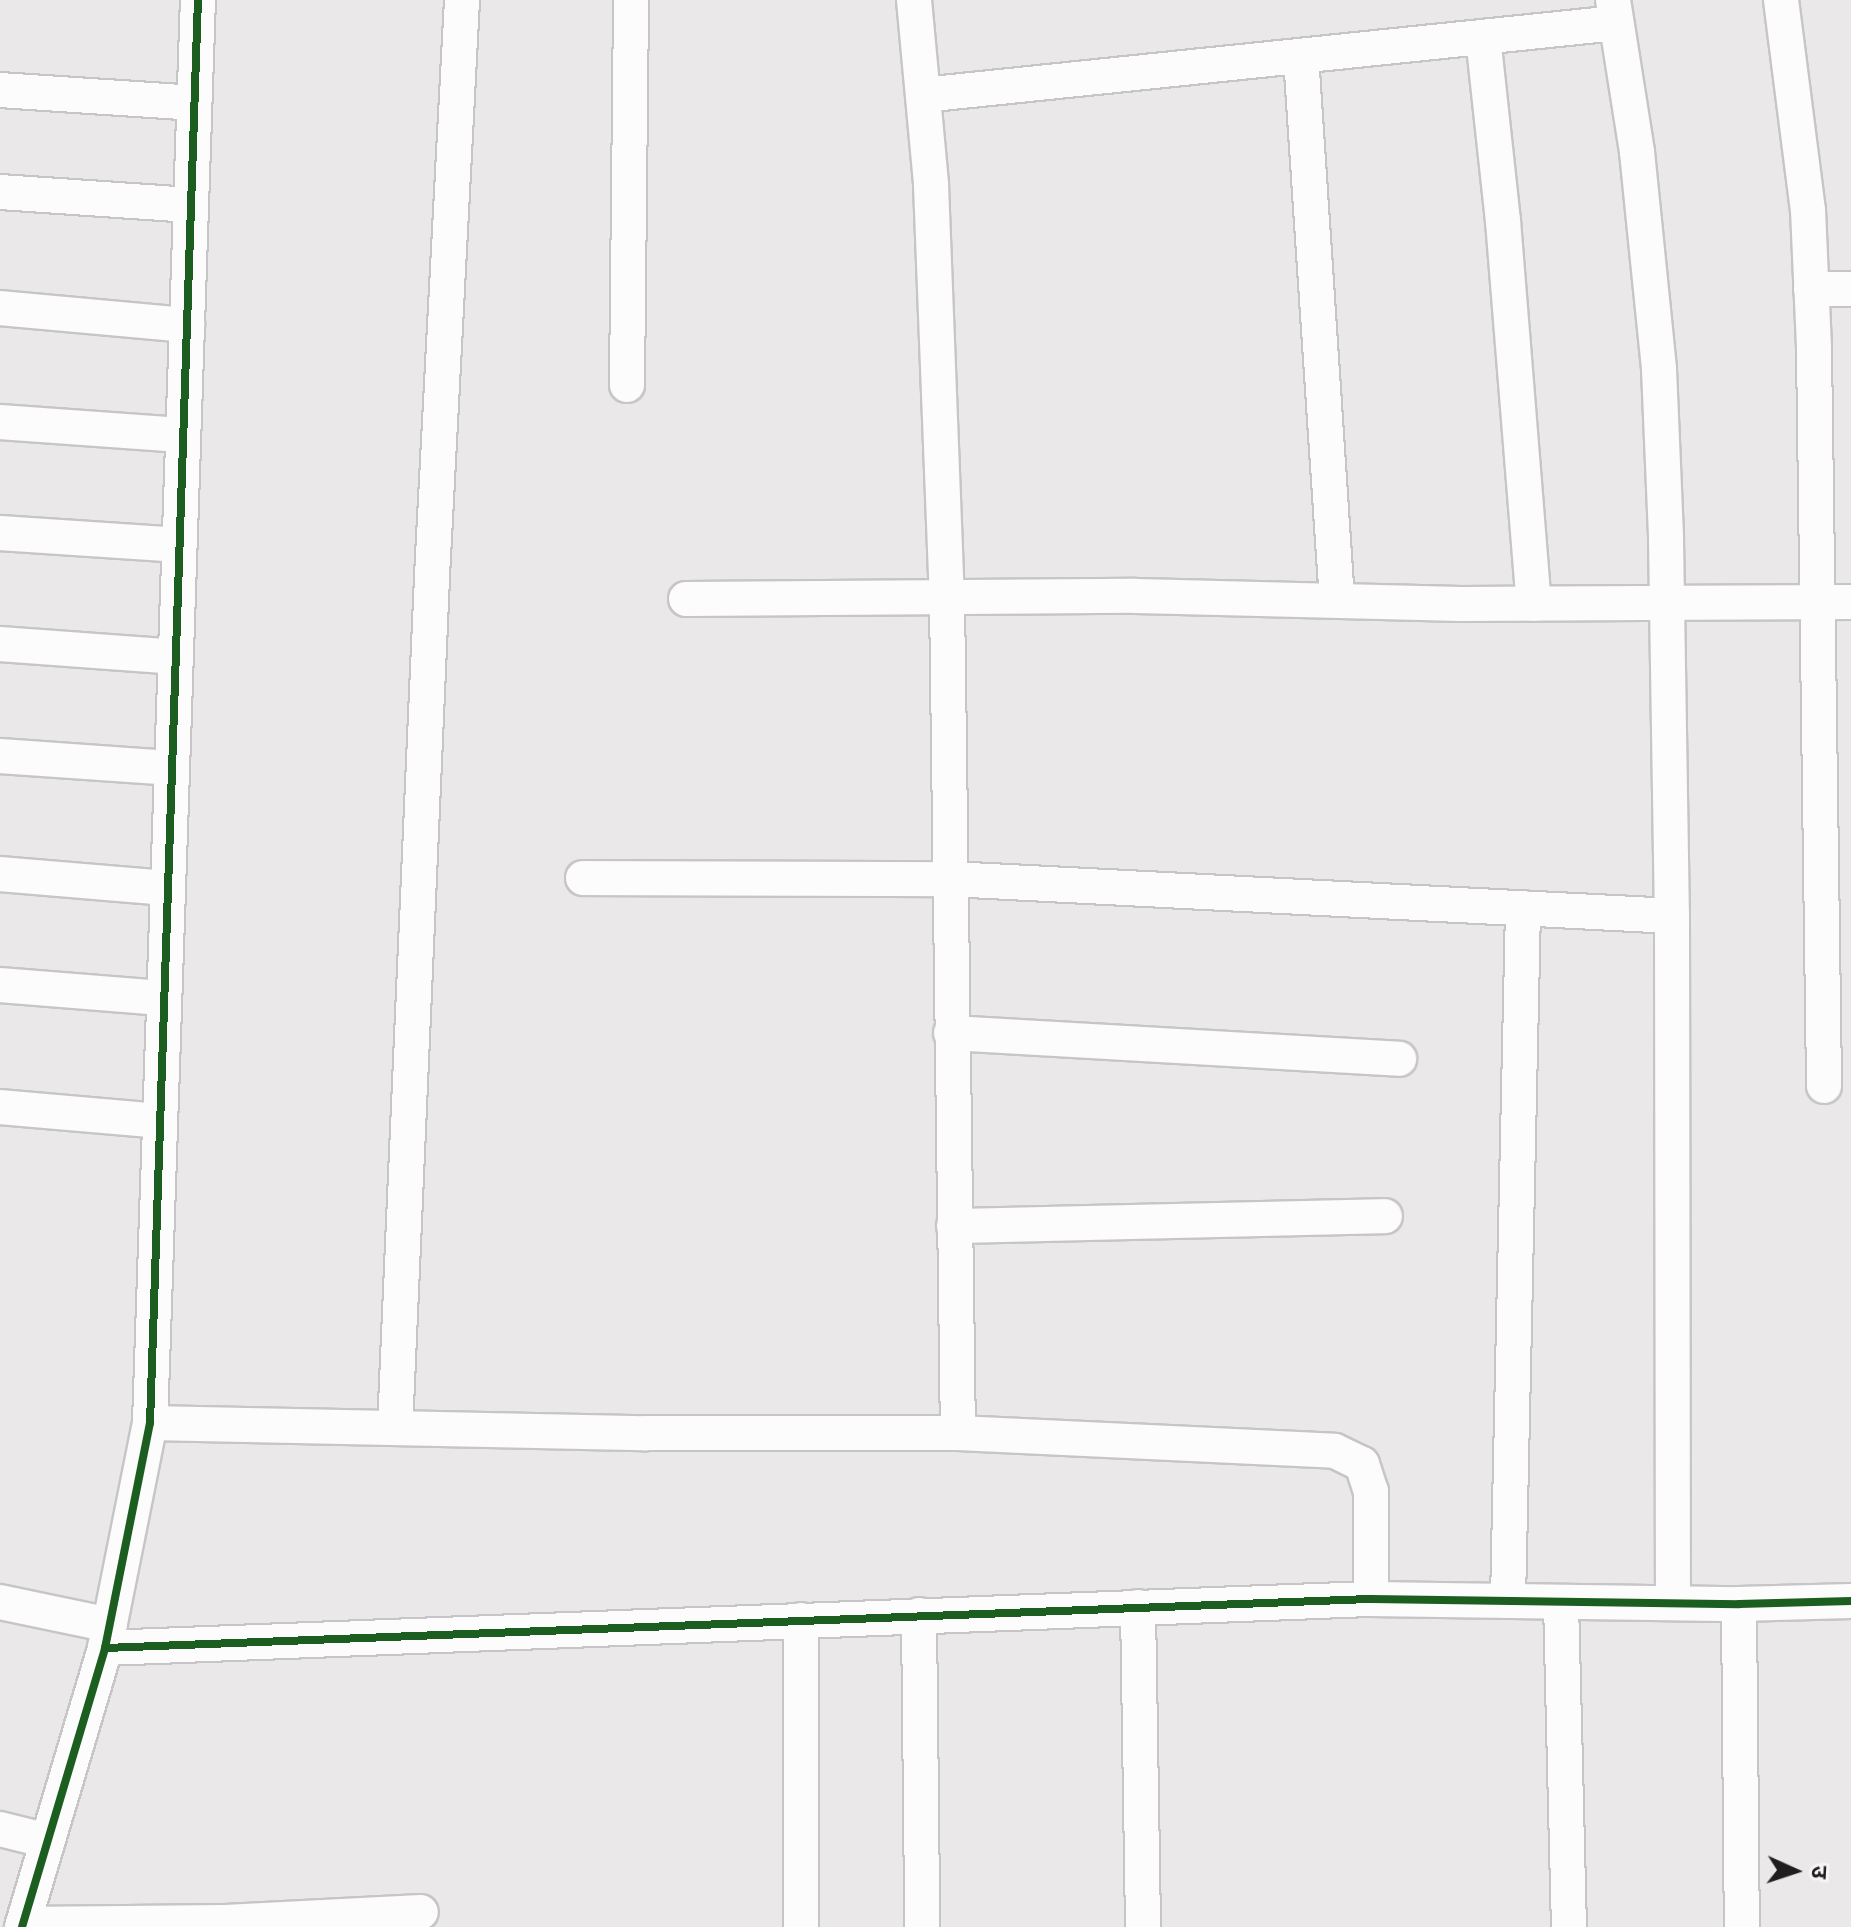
<!DOCTYPE html>
<meta charset="utf-8">
<style>
body{margin:0}
#map{position:relative;width:1851px;height:1927px;overflow:hidden;background:#eae8e8;font-family:Roboto,"Noto Sans Devanagari",sans-serif}
div>[style]{position:absolute}
[style*='--x']{left:calc(var(--x)*1px);top:calc(var(--y)*1px);width:calc(var(--w)*1px);rotate:calc(var(--a)*1deg)}
.roads{filter:drop-shadow(2px 0 #c7c5c5) drop-shadow(-2px 0 #c7c5c5) drop-shadow(0 2px #c7c5c5) drop-shadow(0 -2px #c7c5c5)}
.street>*{height:34px;margin:-17px;padding:0 17px;transform-origin:17px;border-radius:17px;background:#fcfcfc}
.cycleway>*{height:8px;margin:-4px;padding:0 4px;transform-origin:4px;border-radius:4px;background:#1b5e20}
span{translate:-50% -50%;white-space:nowrap;text-align:center;line-height:1.15;-webkit-text-stroke:7px #f8f4f4;paint-order:stroke}
.north{position:absolute;left:1755px;top:1831px;width:80px;height:80px;-webkit-text-stroke:6px #f8f4f4;paint-order:stroke;rotate:93deg;font-size:22px;font-weight:700;line-height:32px;text-align:center;color:#201f1f}
.north::after{content:'';display:block;margin:auto;width:28px;height:36px;background:#201f1f;clip-path:polygon(50% 0,100% 100%,50% 72%,0 100%)}
</style>
<div id="map">
<div class="roads">
<div class="street">
<i style="--x:914;--y:0;--w:186;--a:84.7"></i>
<i style="--x:931;--y:185;--w:412;--a:87.8"></i>
<i style="--x:947;--y:597;--w:836;--a:89.25"></i>
<i style="--x:1613;--y:0;--w:154;--a:81"></i>
<i style="--x:1637;--y:152;--w:218;--a:84.2"></i>
<i style="--x:1659;--y:369;--w:170;--a:87.6"></i>
<i style="--x:1666;--y:539;--w:377;--a:89.1"></i>
<i style="--x:1672;--y:916;--w:686;--a:89.92"></i>
<i style="--x:1781;--y:0;--w:212;--a:82.7"></i>
<i style="--x:1808;--y:210;--w:139;--a:87.5"></i>
<i style="--x:1814;--y:349;--w:737;--a:89.22"></i>
<i style="--x:1483;--y:37;--w:185;--a:83.8"></i>
<i style="--x:1503;--y:221;--w:384;--a:85.4"></i>
<i style="--x:1301;--y:56;--w:546;--a:86.22"></i>
<i style="--x:0;--y:90;--w:194;--a:3.8"></i>
<i style="--x:923;--y:95;--w:697;--a:-5.93"></i>
<i style="--x:0;--y:192;--w:191;--a:3.9"></i>
<i style="--x:1811;--y:289;--w:40;--a:0"></i>
<i style="--x:0;--y:308;--w:188;--a:5.2"></i>
<i style="--x:627;--y:385;--w:385;--a:-89.4"></i>
<i style="--x:0;--y:422;--w:182;--a:4.1"></i>
<i style="--x:0;--y:533;--w:179;--a:3.8"></i>
<i style="--x:686;--y:599;--w:449;--a:-0.4"></i>
<i style="--x:1135;--y:596;--w:326;--a:1.4"></i>
<i style="--x:1461;--y:604;--w:390;--a:-0.3"></i>
<i style="--x:0;--y:644;--w:175;--a:4.2"></i>
<i style="--x:0;--y:756;--w:171;--a:4"></i>
<i style="--x:0;--y:874;--w:168;--a:4.8"></i>
<i style="--x:583;--y:878;--w:367;--a:0.2"></i>
<i style="--x:950;--y:879;--w:723;--a:2.93"></i>
<i style="--x:0;--y:985;--w:164;--a:4.6"></i>
<i style="--x:951;--y:1033;--w:449;--a:3.3"></i>
<i style="--x:0;--y:1107;--w:160;--a:5"></i>
<i style="--x:954;--y:1226;--w:431;--a:-1.3"></i>
<i style="--x:150;--y:1423;--w:496;--a:1.2"></i>
<i style="--x:646;--y:1433;--w:312;--a:0"></i>
<i style="--x:958;--y:1433;--w:377;--a:2.7"></i>
<i style="--x:1335;--y:1451;--w:30;--a:26"></i>
<i style="--x:1362;--y:1464;--w:28;--a:72"></i>
<i style="--x:1371;--y:1491;--w:108;--a:90"></i>
<i style="--x:395;--y:1428;--w:853;--a:-87.51"></i>
<i style="--x:432;--y:576;--w:577;--a:-87.02"></i>
<i style="--x:1508;--y:1601;--w:693;--a:-88.76"></i>
<i style="--x:0;--y:1602;--w:112;--a:11.8"></i>
<i style="--x:1561;--y:1602;--w:325;--a:88.6"></i>
<i style="--x:1739;--y:1604;--w:323;--a:89.5"></i>
<i style="--x:1138;--y:1607;--w:320;--a:89.1"></i>
<i style="--x:919;--y:1615;--w:312;--a:89.4"></i>
<i style="--x:105;--y:1648;--w:1267;--a:-2.22"></i>
<i style="--x:1371;--y:1599;--w:368;--a:0.8"></i>
<i style="--x:1739;--y:1604;--w:112;--a:-1.5"></i>
<i style="--x:0;--y:1829;--w:49;--a:14"></i>
<i style="--x:23;--y:1924;--w:202;--a:-0.6"></i>
<i style="--x:225;--y:1922;--w:196;--a:-2.9"></i>
<i style="--x:22;--y:1927;--w:291;--a:-73.4"></i>
<i style="--x:105;--y:1648;--w:229;--a:-78.7"></i>
<i style="--x:150;--y:1423;--w:1424;--a:-88.07"></i>
<i style="--x:801;--y:1927;--w:307;--a:-90"></i>
</div>
</div>
<div class="cycleway">
<i style="--x:105;--y:1648;--w:1267;--a:-2.22"></i>
<i style="--x:1371;--y:1599;--w:368;--a:0.8"></i>
<i style="--x:1739;--y:1604;--w:112;--a:-1.5"></i>
<i style="--x:22;--y:1927;--w:291;--a:-73.4"></i>
<i style="--x:105;--y:1648;--w:229;--a:-78.7"></i>
<i style="--x:150;--y:1423;--w:1424;--a:-88.07"></i>
</div>
<div class="north">उ</div>
</div>
